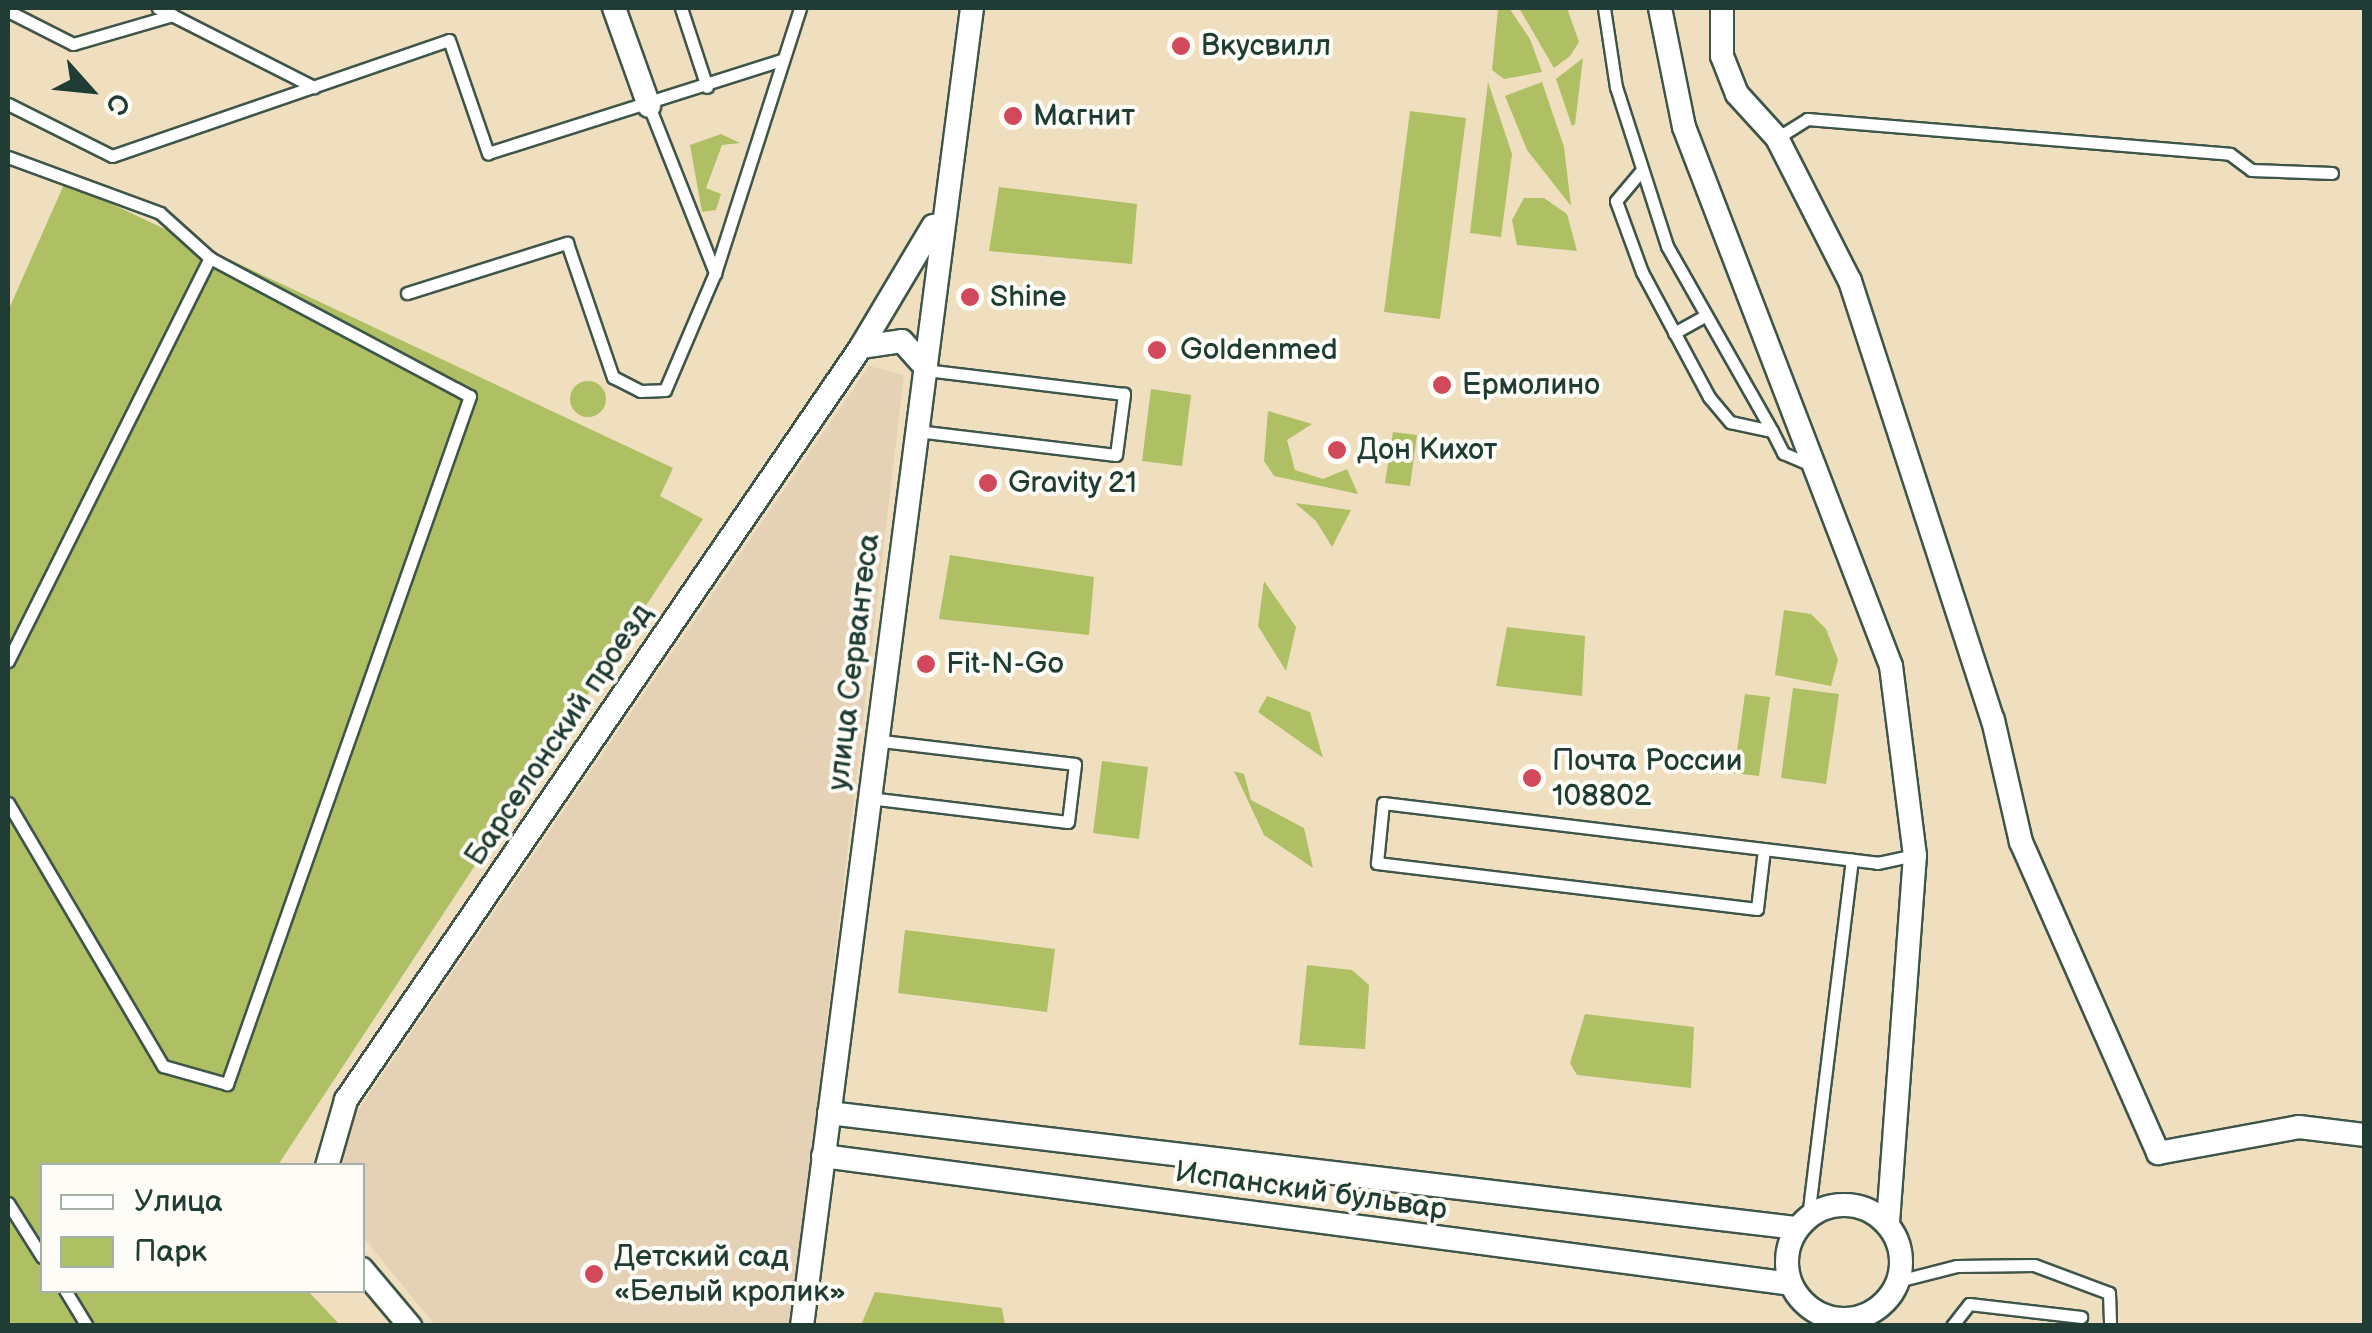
<!DOCTYPE html>
<meta charset="utf-8">
<style>
body{margin:0}
#map{position:relative;width:2372px;height:1333px;overflow:hidden;background:#efdfbf;font-family:"Balsamiq Sans",sans-serif}
div>[style]{position:absolute}
[style*='--x']{left:calc(var(--x)*1px);top:calc(var(--y)*1px);width:calc(var(--w)*1px);rotate:calc(var(--a)*1deg)}
.built>*{inset:0;background:#e5d1b6}
.green>*{inset:0;background:#aec063}
.round{border-radius:50%}
.roads{filter:drop-shadow(2px 0 #3e5549) drop-shadow(-2px 0 #3e5549) drop-shadow(0 2px #3e5549) drop-shadow(0 -2px #3e5549)}
.lane>*{height:11px;margin:-5.5px;padding:0 5.5px;transform-origin:5.5px;border-radius:5.5px;background:#fff}
.street>*{height:22px;margin:-11px;padding:0 11px;transform-origin:11px;border-radius:11px;background:#fff}
.street>.ring{margin:-11px;padding:0;box-sizing:content-box;background:none;border:22px solid #fff;border-radius:50%}
.dots>*{width:28px;height:28px;translate:-50% -50%;box-sizing:border-box;border:5px solid #fdfcf7;border-radius:50%}
span{translate:-50% -50%;white-space:nowrap;text-align:center;line-height:1.15;-webkit-text-stroke:8px #fdfcf7;paint-order:stroke}
.poi-label{font-size:30px;color:#1f3d34}
.left{translate:0 -50%;text-align:left}
.street-label{font-size:30px;color:#1f3d34}
.frame{position:absolute;inset:0;border:10px solid #1f3d34;pointer-events:none}
.legend{position:absolute;left:40px;top:1163px;width:325px;height:130px;box-sizing:border-box;background:#fdfcf7;border:2px solid #a4b0a9;margin:0;padding:12px 18px;list-style:none;font-size:30px;color:#1f3d34}
.legend li{display:flex;align-items:center;gap:20px;height:50px}
.legend b{width:50px;border:2px solid #a4b0a9}
.north{position:absolute;left:40px;top:40px;width:100px;height:100px;-webkit-text-stroke:8px #fdfcf7;paint-order:stroke;rotate:117deg;font-size:28px;font-weight:700;line-height:40px;text-align:center;color:#1f3d34}
.north::after{content:'';display:block;margin:auto;width:35px;height:45px;background:#1f3d34;clip-path:polygon(50% 0,100% 100%,50% 72%,0 100%)}
</style>
<div id="map">
<div class="built">
<i style="clip-path:polygon(869px 366px,904px 375px,791px 1325px,435px 1325px,363px 1237px,362px 1166px,340px 1166px,354px 1116px)"></i>
</div>
<div class="green">
<i style="clip-path:polygon(1509px 8px,1530px 39px,1542px 72px,1504px 79px,1492px 70px,1498px 10px)"></i>
<i style="clip-path:polygon(1519px 8px,1567px 8px,1579px 42px,1570px 56px,1554px 68px)"></i>
<i style="clip-path:polygon(1583px 58px,1575px 124px,1572px 126px,1556px 79px)"></i>
<i style="clip-path:polygon(1488px 82px,1512px 154px,1501px 237px,1470px 233px)"></i>
<i style="clip-path:polygon(1542px 82px,1564px 147px,1571px 206px,1527px 150px,1505px 96px)"></i>
<i style="clip-path:polygon(1410px 111px,1466px 118px,1440px 319px,1384px 312px)"></i>
<i style="clip-path:polygon(721px 134px,740px 143px,722px 145px,706px 188px,721px 194px,716px 210px,702px 212px,690px 145px)"></i>
<i style="clip-path:polygon(65px 182px,673px 468px,660px 496px,703px 519px,278px 1165px,42px 1166px,42px 1290px,308px 1291px,340px 1325px,8px 1326px,8px 311px)"></i>
<i style="clip-path:polygon(999px 187px,1137px 204px,1132px 264px,989px 251px)"></i>
<i style="clip-path:polygon(1524px 198px,1544px 198px,1567px 214px,1577px 251px,1517px 245px,1512px 220px)"></i>
<i class="round" style="left:570px;top:381px;width:36px;height:36px"></i>
<i style="clip-path:polygon(1151px 389px,1191px 395px,1182px 466px,1142px 461px)"></i>
<i style="clip-path:polygon(1268px 411px,1312px 424px,1287px 440px,1295px 470px,1323px 479px,1347px 469px,1358px 494px,1274px 476px,1264px 461px)"></i>
<i style="clip-path:polygon(1393px 432px,1417px 435px,1410px 486px,1385px 483px)"></i>
<i style="clip-path:polygon(1295px 503px,1351px 510px,1332px 547px,1316px 521px)"></i>
<i style="clip-path:polygon(950px 555px,1094px 577px,1089px 635px,939px 619px)"></i>
<i style="clip-path:polygon(1264px 581px,1296px 627px,1286px 671px,1258px 626px)"></i>
<i style="clip-path:polygon(1784px 610px,1811px 614px,1826px 629px,1838px 660px,1831px 686px,1775px 675px)"></i>
<i style="clip-path:polygon(1507px 627px,1585px 636px,1582px 696px,1496px 686px)"></i>
<i style="clip-path:polygon(1793px 688px,1839px 694px,1826px 784px,1781px 778px)"></i>
<i style="clip-path:polygon(1745px 694px,1770px 697px,1759px 776px,1734px 773px)"></i>
<i style="clip-path:polygon(1267px 696px,1310px 712px,1323px 758px,1258px 712px)"></i>
<i style="clip-path:polygon(1102px 761px,1148px 767px,1139px 839px,1093px 833px)"></i>
<i style="clip-path:polygon(1234px 771px,1244px 774px,1251px 800px,1304px 828px,1313px 868px,1264px 835px)"></i>
<i style="clip-path:polygon(905px 930px,1055px 949px,1047px 1012px,898px 993px)"></i>
<i style="clip-path:polygon(1307px 965px,1352px 970px,1369px 985px,1365px 1049px,1299px 1045px)"></i>
<i style="clip-path:polygon(1585px 1014px,1694px 1027px,1691px 1088px,1577px 1075px,1570px 1063px)"></i>
<i style="clip-path:polygon(875px 1292px,1002px 1308px,1005px 1325px,861px 1325px)"></i>
</div>
<div class="roads">
<div class="lane">
<i style="--x:158;--y:8;--w:175;--a:26.9"></i>
<i style="--x:681;--y:8;--w:83;--a:71.8"></i>
<i style="--x:1604;--y:8;--w:80;--a:81.4"></i>
<i style="--x:1616;--y:87;--w:167;--a:72.2"></i>
<i style="--x:1667;--y:246;--w:213;--a:60.4"></i>
<i style="--x:8;--y:11;--w:73;--a:26.9"></i>
<i style="--x:73;--y:44;--w:104;--a:-16.2"></i>
<i style="--x:8;--y:104;--w:116;--a:26.6"></i>
<i style="--x:112;--y:156;--w:356;--a:-19"></i>
<i style="--x:449;--y:40;--w:120;--a:71"></i>
<i style="--x:488;--y:153;--w:307;--a:-17.6"></i>
<i style="--x:649;--y:106;--w:180;--a:68.4"></i>
<i style="--x:1777;--y:138;--w:36;--a:-32"></i>
<i style="--x:1807;--y:119;--w:424;--a:4.7"></i>
<i style="--x:2230;--y:154;--w:26;--a:37"></i>
<i style="--x:2251;--y:170;--w:81;--a:2.1"></i>
<i style="--x:8;--y:157;--w:162;--a:20.2"></i>
<i style="--x:160;--y:213;--w:67;--a:42"></i>
<i style="--x:210;--y:258;--w:294;--a:28"></i>
<i style="--x:470;--y:396;--w:730;--a:109.45"></i>
<i style="--x:227;--y:1084;--w:66;--a:-164.3"></i>
<i style="--x:163;--y:1066;--w:305;--a:-120.5"></i>
<i style="--x:1641;--y:171;--w:39;--a:130"></i>
<i style="--x:1616;--y:201;--w:76;--a:69.9"></i>
<i style="--x:1642;--y:272;--w:142;--a:61.8"></i>
<i style="--x:1709;--y:397;--w:33;--a:50"></i>
<i style="--x:1730;--y:422;--w:43;--a:12.1"></i>
<i style="--x:1772;--y:431;--w:25;--a:63"></i>
<i style="--x:1783;--y:453;--w:33;--a:23"></i>
<i style="--x:407;--y:293;--w:168;--a:-17.4"></i>
<i style="--x:567;--y:243;--w:142;--a:71.1"></i>
<i style="--x:613;--y:377;--w:30;--a:27"></i>
<i style="--x:640;--y:391;--w:25;--a:-2"></i>
<i style="--x:665;--y:390;--w:127;--a:-66.9"></i>
<i style="--x:715;--y:273;--w:278;--a:-72.2"></i>
<i style="--x:1674;--y:333;--w:31;--a:-29"></i>
<i style="--x:917;--y:431;--w:200;--a:6.9"></i>
<i style="--x:1116;--y:455;--w:62;--a:-82.5"></i>
<i style="--x:1124;--y:394;--w:199;--a:-173.1"></i>
<i style="--x:8;--y:661;--w:451;--a:-63.4"></i>
<i style="--x:869;--y:798;--w:200;--a:6.9"></i>
<i style="--x:1068;--y:822;--w:58;--a:-83.1"></i>
<i style="--x:1075;--y:764;--w:201;--a:-173.2"></i>
<i style="--x:1764;--y:849;--w:60;--a:96.7"></i>
<i style="--x:1757;--y:909;--w:383;--a:-173.1"></i>
<i style="--x:1377;--y:863;--w:60;--a:-84.3"></i>
<i style="--x:1383;--y:803;--w:498;--a:6.9"></i>
<i style="--x:1877;--y:863;--w:39;--a:-12"></i>
<i style="--x:8;--y:1203;--w:64;--a:57.8"></i>
<i style="--x:1808;--y:1217;--w:360;--a:-83"></i>
<i style="--x:1898;--y:1281;--w:61;--a:-14.3"></i>
<i style="--x:1957;--y:1266;--w:77;--a:-0.7"></i>
<i style="--x:2034;--y:1265;--w:80;--a:20.5"></i>
<i style="--x:2109;--y:1293;--w:33;--a:88"></i>
<i style="--x:65;--y:1290;--w:42;--a:58.6"></i>
<i style="--x:1952;--y:1326;--w:28;--a:-52"></i>
<i style="--x:1969;--y:1304;--w:113;--a:6.6"></i>
</div>
<div class="street">
<i style="--x:614;--y:8;--w:104;--a:70.3"></i>
<i style="--x:1660;--y:8;--w:121;--a:78.6"></i>
<i style="--x:1684;--y:127;--w:577;--a:68.99"></i>
<i style="--x:1891;--y:666;--w:191;--a:82.8"></i>
<i style="--x:1915;--y:855;--w:371;--a:94.2"></i>
<i style="--x:1722;--y:8;--w:48;--a:90"></i>
<i style="--x:1722;--y:56;--w:41;--a:68.5"></i>
<i style="--x:1737;--y:94;--w:59;--a:47.7"></i>
<i style="--x:1777;--y:138;--w:161;--a:63"></i>
<i style="--x:1850;--y:281;--w:462;--a:72"></i>
<i style="--x:1993;--y:720;--w:125;--a:77.1"></i>
<i style="--x:2021;--y:842;--w:340;--a:66.2"></i>
<i style="--x:2158;--y:1153;--w:143;--a:-10.4"></i>
<i style="--x:2299;--y:1127;--w:65;--a:7"></i>
<i style="--x:861;--y:347;--w:41;--a:-8.3"></i>
<i style="--x:902;--y:341;--w:28;--a:48"></i>
<i style="--x:829;--y:1113;--w:975;--a:6.78"></i>
<i style="--x:823;--y:1156;--w:976;--a:7.53"></i>
<i style="--x:327;--y:1166;--w:69;--a:-73.9"></i>
<i style="--x:346;--y:1100;--w:912;--a:-55.63"></i>
<i style="--x:861;--y:347;--w:141;--a:-59.2"></i>
<i class="ring" style="left:1787px;top:1205px;width:92px;height:92px"></i>
<i style="--x:362;--y:1269;--w:75;--a:49.9"></i>
<i style="--x:802;--y:1326;--w:1329;--a:-82.65"></i>
</div>
</div>
<div class="dots">
<i style="left:1181px;top:46px;background:#d1495b"></i>
<i style="left:1013px;top:116px;background:#d1495b"></i>
<i style="left:970px;top:297px;background:#d1495b"></i>
<i style="left:1157px;top:350px;background:#d1495b"></i>
<i style="left:1442px;top:385px;background:#d1495b"></i>
<i style="left:1337px;top:450px;background:#d1495b"></i>
<i style="left:988px;top:483px;background:#d1495b"></i>
<i style="left:926px;top:664px;background:#d1495b"></i>
<i style="left:1532px;top:778px;background:#d1495b"></i>
<i style="left:594px;top:1274px;background:#d1495b"></i>
</div>
<div class="poi-label">
<span class="left" style="left:1201px;top:46px">Вкусвилл</span>
<span class="left" style="left:1033px;top:116px">Магнит</span>
<span class="left" style="left:990px;top:297px">Shine</span>
<span class="left" style="left:1180px;top:350px">Goldenmed</span>
<span class="left" style="left:1462px;top:385px">Ермолино</span>
<span class="left" style="left:1357px;top:450px">Дон Кихот</span>
<span class="left" style="left:1008px;top:483px">Gravity 21</span>
<span class="left" style="left:946px;top:664px">Fit-N-Go</span>
<span class="left" style="left:1552px;top:778px">Почта России<br>108802</span>
<span class="left" style="left:614px;top:1274px">Детский сад<br>«Белый кролик»</span>
</div>
<div class="street-label">
<span style="left:854px;top:662px;rotate:-83deg">улица Сервантеса</span>
<span style="left:559px;top:735px;rotate:-56deg">Барселонский проезд</span>
<span style="left:1311px;top:1191px;rotate:8deg">Испанский бульвар</span>
</div>
<div class="frame"></div>
<ul class="legend">
<li><b style="height:12px;background:#fff"></b>Улица</li>
<li><b style="height:28px;background:#aec063"></b>Парк</li>
</ul>
<div class="north">С</div>
</div>
